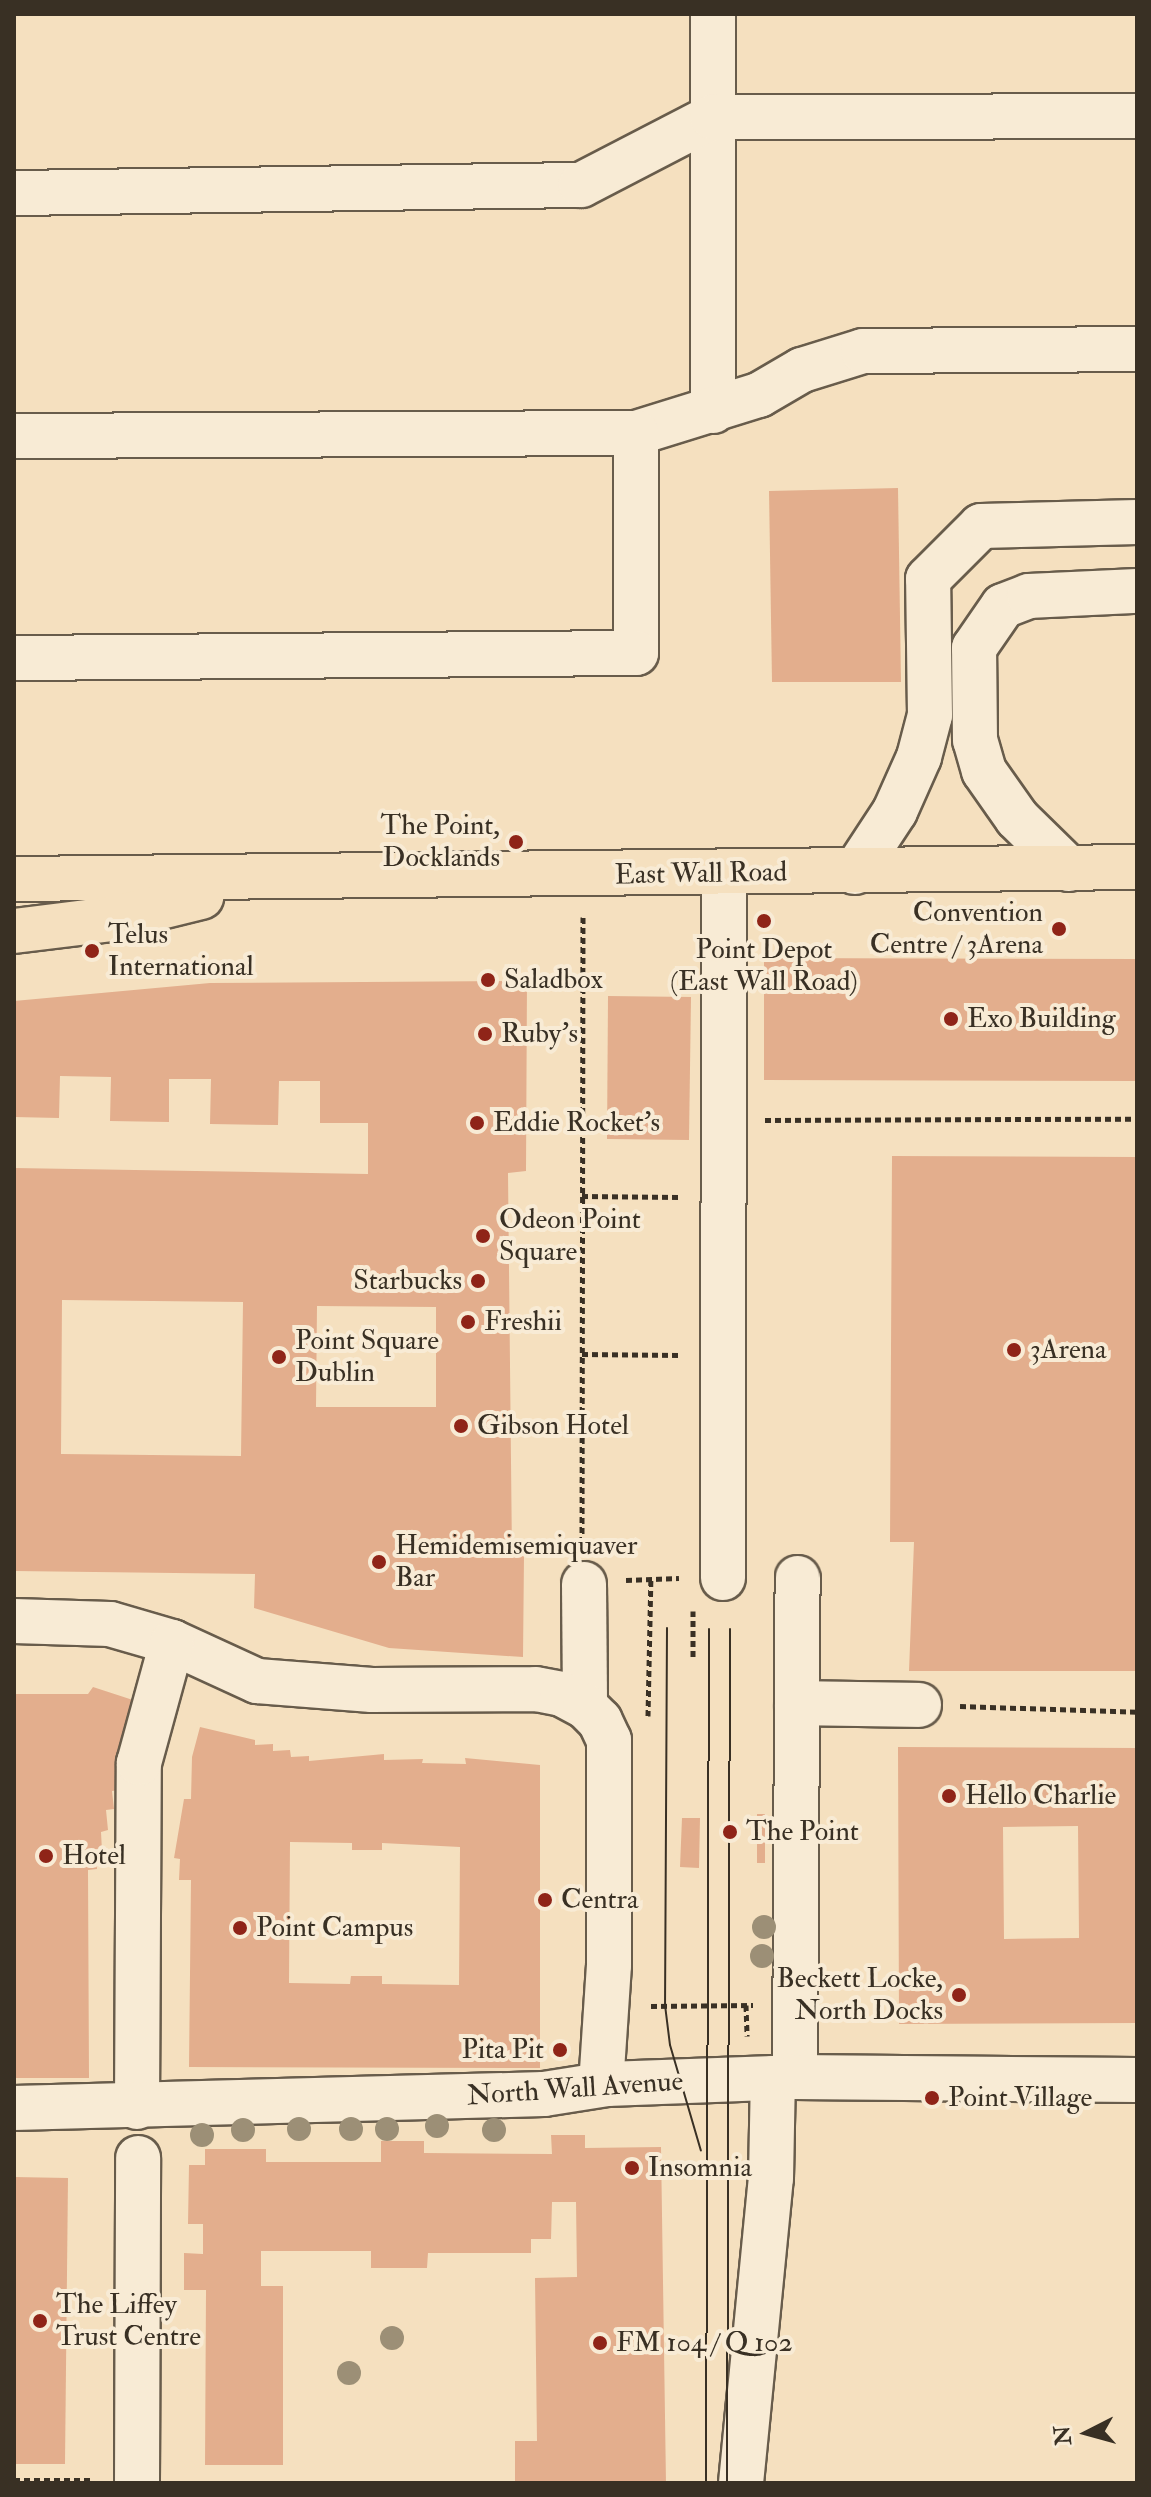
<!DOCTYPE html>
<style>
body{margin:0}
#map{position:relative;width:1151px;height:2497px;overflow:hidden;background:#f5e0bf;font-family:"IM FELL Double Pica",serif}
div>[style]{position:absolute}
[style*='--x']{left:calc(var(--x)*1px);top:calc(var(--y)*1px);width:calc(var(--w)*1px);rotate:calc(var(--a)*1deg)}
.building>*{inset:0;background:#e3ae8d}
.path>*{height:5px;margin-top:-2.5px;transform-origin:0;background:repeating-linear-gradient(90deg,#393024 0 6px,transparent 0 10px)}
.roads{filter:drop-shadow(2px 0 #685c4b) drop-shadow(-2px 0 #685c4b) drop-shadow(0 2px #685c4b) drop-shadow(0 -2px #685c4b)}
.minor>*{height:44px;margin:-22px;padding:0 22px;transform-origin:22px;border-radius:22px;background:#f8ebd5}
.major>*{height:44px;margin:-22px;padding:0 22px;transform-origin:22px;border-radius:22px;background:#f5e0bf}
.tram>*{height:2px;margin:-1px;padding:0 1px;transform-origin:1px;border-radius:1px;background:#393024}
.trees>*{width:24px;height:24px;margin:-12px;border-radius:50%;background:#9c8f76}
.dots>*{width:22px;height:22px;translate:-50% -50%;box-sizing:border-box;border:4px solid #f8ebd5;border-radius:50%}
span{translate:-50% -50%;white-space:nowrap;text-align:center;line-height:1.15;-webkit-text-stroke:8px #f8ebd5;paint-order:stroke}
.poi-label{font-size:28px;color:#393024}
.right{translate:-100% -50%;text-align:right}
.left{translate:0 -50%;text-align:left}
.street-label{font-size:28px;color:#393024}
.frame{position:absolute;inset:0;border:16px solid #393024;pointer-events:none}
.north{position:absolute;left:1047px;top:2393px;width:80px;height:80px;-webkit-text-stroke:6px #f8ebd5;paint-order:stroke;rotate:264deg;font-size:22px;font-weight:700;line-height:32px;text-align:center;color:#393024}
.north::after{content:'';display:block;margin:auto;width:28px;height:36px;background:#393024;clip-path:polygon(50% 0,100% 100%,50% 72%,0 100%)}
</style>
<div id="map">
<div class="building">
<i style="clip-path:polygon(898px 488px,901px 682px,772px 682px,769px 491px)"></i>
<i style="clip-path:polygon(764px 958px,1137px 959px,1137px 1081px,764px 1080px)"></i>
<i style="clip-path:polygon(evenodd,527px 981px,526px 1171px,508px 1173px,512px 1556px,524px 1556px,523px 1657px,389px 1648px,254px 1608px,255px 1574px,14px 1571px,14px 1168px,368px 1174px,368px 1123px,320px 1123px,320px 1081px,279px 1081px,278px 1125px,210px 1124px,211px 1079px,169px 1079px,169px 1122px,110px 1121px,111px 1077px,60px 1076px,59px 1118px,14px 1117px,14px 1001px,210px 983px,527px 981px,62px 1300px,243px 1302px,241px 1456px,61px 1454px,62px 1300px,527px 981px,317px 1306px,436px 1307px,436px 1407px,316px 1407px,317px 1306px)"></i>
<i style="clip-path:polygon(608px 996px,691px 997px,689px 1140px,607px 1139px)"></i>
<i style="clip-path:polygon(892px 1156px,1137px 1157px,1137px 1671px,909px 1671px,914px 1542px,890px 1542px)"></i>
<i style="clip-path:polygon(93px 1687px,139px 1702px,120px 1790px,112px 1791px,114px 1809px,106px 1810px,108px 1830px,101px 1832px,102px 1851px,95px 1851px,97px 1869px,88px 1870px,89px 2078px,14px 2078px,14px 1694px,88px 1694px)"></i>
<i style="clip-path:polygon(evenodd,200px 1727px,255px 1740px,255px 1745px,273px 1744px,273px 1751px,290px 1750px,291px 1757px,309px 1756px,309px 1761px,384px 1754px,384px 1760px,423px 1759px,422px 1763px,466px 1764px,465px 1758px,540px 1765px,540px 2068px,189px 2067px,191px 1880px,179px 1880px,180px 1859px,174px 1858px,184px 1799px,191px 1799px,192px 1757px,200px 1727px,290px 1842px,352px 1843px,352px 1850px,382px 1850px,382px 1843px,460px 1847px,459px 1985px,382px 1984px,382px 1976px,351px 1976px,350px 1984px,289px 1983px,290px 1842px)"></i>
<i style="clip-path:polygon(evenodd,898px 1747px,1137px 1748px,1137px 2023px,899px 2024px,898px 1747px,1078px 1826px,1079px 1938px,1004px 1939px,1003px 1827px,1078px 1826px)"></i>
<i style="clip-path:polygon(757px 1814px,765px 1814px,765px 1863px,757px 1863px)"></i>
<i style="clip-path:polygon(682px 1818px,700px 1818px,699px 1868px,680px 1867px)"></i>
<i style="clip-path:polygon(551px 2135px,585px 2135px,585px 2148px,661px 2147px,666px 2483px,515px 2483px,515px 2441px,537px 2441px,535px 2278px,577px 2277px,576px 2202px,552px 2202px,551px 2239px,531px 2239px,531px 2253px,428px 2253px,427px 2268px,371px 2268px,371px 2251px,261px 2251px,261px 2286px,283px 2286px,283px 2465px,205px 2465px,206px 2290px,184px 2290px,184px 2253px,203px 2254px,203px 2224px,188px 2224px,189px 2165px,205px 2165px,205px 2149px,266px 2149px,266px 2162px,381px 2162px,381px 2141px,424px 2141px,424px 2153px,552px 2154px)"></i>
<i style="clip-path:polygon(14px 2177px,68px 2178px,65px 2464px,14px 2464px)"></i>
</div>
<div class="path">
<i style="--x:765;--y:1120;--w:372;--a:-0.2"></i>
<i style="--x:582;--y:1196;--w:97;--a:0.6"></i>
<i style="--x:582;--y:1354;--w:97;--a:0.6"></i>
<i style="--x:582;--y:1543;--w:626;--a:-89.91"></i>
<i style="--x:626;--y:1580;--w:53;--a:-2.2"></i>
<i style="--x:693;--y:1611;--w:47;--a:90"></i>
<i style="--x:960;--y:1706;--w:177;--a:1.9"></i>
<i style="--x:648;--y:1716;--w:139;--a:-88.8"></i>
<i style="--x:746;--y:2005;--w:31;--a:88"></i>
<i style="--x:651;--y:2006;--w:102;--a:-0.6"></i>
<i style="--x:14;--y:2480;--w:78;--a:0"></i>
</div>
<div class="roads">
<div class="minor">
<i style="--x:713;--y:14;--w:397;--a:90"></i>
<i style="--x:14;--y:193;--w:567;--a:-0.81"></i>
<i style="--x:581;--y:185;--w:148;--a:-27.4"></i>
<i style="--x:712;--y:117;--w:425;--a:-0.1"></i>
<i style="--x:636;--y:433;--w:129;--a:-17.2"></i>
<i style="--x:759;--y:395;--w:50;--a:-30.2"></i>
<i style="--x:802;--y:370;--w:64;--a:-17.3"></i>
<i style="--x:863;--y:351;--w:274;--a:-0.4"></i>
<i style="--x:14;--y:436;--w:622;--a:-0.28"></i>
<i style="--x:636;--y:433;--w:220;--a:90"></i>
<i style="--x:636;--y:653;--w:622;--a:179.54"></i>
<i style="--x:1069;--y:869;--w:73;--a:-135.6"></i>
<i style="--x:1017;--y:818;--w:57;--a:-125.1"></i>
<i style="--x:984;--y:771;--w:32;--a:-106"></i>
<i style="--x:975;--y:740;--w:92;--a:-90.6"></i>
<i style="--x:974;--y:648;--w:51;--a:-55.4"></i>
<i style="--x:1003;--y:606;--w:28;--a:-21"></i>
<i style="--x:1029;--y:596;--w:108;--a:-2.7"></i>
<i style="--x:855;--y:872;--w:73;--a:-56.7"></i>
<i style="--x:895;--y:811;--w:59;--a:-66"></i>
<i style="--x:919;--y:757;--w:43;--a:-75.3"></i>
<i style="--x:930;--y:715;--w:136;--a:-90.8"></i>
<i style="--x:928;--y:579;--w:75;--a:-45"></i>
<i style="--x:981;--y:526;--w:156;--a:-1.5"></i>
<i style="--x:723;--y:1578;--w:704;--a:-89.92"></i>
<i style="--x:584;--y:1584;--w:122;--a:89.5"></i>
<i style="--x:14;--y:1621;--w:96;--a:1.8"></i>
<i style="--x:110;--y:1624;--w:65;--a:16.2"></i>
<i style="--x:172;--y:1642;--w:94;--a:24.6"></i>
<i style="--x:257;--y:1681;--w:115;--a:4.5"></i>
<i style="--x:372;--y:1690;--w:164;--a:-0.3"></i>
<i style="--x:536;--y:1689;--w:26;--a:11"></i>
<i style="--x:562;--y:1694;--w:26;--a:28"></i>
<i style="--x:585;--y:1706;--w:21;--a:45"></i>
<i style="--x:600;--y:1721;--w:21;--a:65"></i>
<i style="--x:609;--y:1740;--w:225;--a:90"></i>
<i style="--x:609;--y:1965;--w:119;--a:93.8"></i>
<i style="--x:797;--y:1703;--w:122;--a:0.9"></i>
<i style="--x:795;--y:2077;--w:499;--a:-89.7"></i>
<i style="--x:137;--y:2107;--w:344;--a:-89.7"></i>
<i style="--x:139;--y:1763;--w:125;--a:-74.7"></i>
<i style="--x:14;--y:2108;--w:530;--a:-1.51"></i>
<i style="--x:544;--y:2094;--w:64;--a:-9"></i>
<i style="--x:607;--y:2084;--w:188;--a:-2.1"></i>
<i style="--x:795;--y:2077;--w:342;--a:0.5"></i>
<i style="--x:137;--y:2483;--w:325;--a:-89.8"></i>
<i style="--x:741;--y:2483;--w:306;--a:-84.4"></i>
<i style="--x:771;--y:2178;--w:100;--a:-88.9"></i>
</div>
<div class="major">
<i style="--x:14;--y:879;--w:1123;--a:-0.61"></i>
<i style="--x:14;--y:931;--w:99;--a:-7"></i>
<i style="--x:112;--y:919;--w:92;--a:-13.9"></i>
</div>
</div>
<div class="tram">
<i style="--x:667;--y:1628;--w:377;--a:90.3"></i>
<i style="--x:665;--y:2005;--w:40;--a:82.9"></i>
<i style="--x:670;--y:2045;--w:110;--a:73.7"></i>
<i style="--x:706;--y:2483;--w:854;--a:-89.8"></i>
<i style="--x:727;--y:2483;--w:854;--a:-89.8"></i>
</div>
<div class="trees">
<i style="left:764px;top:1927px"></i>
<i style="left:762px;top:1956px"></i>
<i style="left:437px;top:2126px"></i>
<i style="left:299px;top:2129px"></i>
<i style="left:351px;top:2129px"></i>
<i style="left:387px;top:2129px"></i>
<i style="left:243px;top:2130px"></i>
<i style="left:494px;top:2130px"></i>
<i style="left:202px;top:2135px"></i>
<i style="left:392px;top:2338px"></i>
<i style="left:349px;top:2373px"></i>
</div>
<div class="dots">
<i style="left:516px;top:842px;background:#8f2418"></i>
<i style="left:764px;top:921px;background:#8f2418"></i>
<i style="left:1059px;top:929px;background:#8f2418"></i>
<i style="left:92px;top:951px;background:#8f2418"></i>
<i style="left:488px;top:980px;background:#8f2418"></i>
<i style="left:951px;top:1019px;background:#8f2418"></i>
<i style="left:485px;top:1034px;background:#8f2418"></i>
<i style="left:477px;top:1123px;background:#8f2418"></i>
<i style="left:483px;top:1236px;background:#8f2418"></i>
<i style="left:478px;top:1281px;background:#8f2418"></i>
<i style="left:468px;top:1322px;background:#8f2418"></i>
<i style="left:1014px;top:1350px;background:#8f2418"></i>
<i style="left:279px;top:1357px;background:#8f2418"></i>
<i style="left:461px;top:1426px;background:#8f2418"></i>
<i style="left:379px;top:1562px;background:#8f2418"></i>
<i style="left:949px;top:1796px;background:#8f2418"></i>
<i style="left:730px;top:1832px;background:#8f2418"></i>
<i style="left:46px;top:1856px;background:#8f2418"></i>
<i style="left:545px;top:1900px;background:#8f2418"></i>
<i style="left:240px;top:1928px;background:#8f2418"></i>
<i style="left:959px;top:1995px;background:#8f2418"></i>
<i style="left:560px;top:2050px;background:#8f2418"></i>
<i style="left:932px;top:2098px;background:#8f2418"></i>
<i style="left:632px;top:2168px;background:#8f2418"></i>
<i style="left:40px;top:2321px;background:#8f2418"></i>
<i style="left:600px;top:2343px;background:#8f2418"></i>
</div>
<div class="poi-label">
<span class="right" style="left:500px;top:842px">The Point,<br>Docklands</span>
<span class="right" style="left:1043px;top:929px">Convention<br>Centre / 3Arena</span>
<span class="left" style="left:108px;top:951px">Telus<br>International</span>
<span style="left:764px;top:966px">Point Depot<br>(East Wall Road)</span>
<span class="left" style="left:504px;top:980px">Saladbox</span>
<span class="left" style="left:967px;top:1019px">Exo Building</span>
<span class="left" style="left:501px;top:1034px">Ruby's</span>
<span class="left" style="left:493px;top:1123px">Eddie Rocket's</span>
<span class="left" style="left:499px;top:1236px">Odeon Point<br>Square</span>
<span class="right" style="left:462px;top:1281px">Starbucks</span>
<span class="left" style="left:484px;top:1322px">Freshii</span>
<span class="left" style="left:295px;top:1357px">Point Square<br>Dublin</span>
<span class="left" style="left:1030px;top:1350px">3Arena</span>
<span class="left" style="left:477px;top:1426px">Gibson Hotel</span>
<span class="left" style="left:395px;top:1562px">Hemidemisemiquaver<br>Bar</span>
<span class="left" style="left:965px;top:1796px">Hello Charlie</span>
<span class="left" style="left:746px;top:1832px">The Point</span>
<span class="left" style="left:62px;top:1856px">Hotel</span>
<span class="left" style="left:561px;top:1900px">Centra</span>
<span class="left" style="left:256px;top:1928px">Point Campus</span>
<span class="right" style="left:943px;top:1995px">Beckett Locke,<br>North Docks</span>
<span class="right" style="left:544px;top:2050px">Pita Pit</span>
<span class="left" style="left:948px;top:2098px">Point Village</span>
<span class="left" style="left:648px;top:2168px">Insomnia</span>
<span class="left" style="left:56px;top:2321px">The Liffey<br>Trust Centre</span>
<span class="left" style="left:616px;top:2343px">FM 104 / Q 102</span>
</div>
<div class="street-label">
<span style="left:701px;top:874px;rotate:-1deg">East Wall Road</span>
<span style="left:575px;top:2089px;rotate:-4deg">North Wall Avenue</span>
</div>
<div class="frame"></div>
<div class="north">N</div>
</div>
